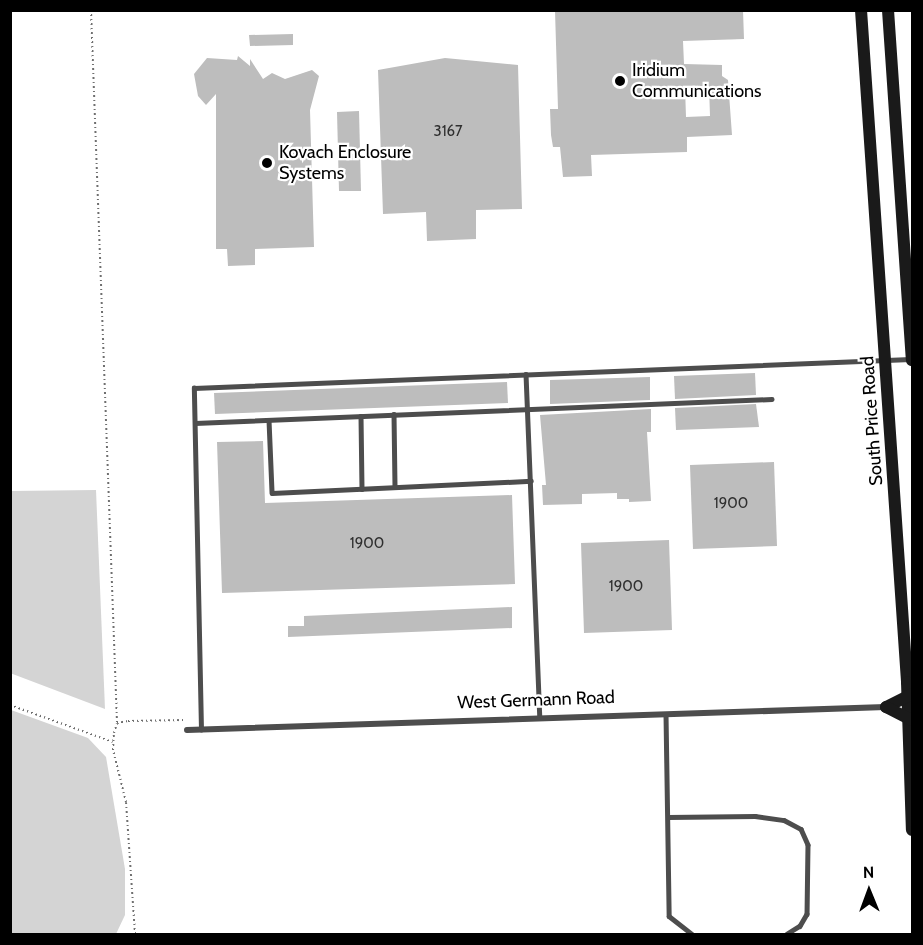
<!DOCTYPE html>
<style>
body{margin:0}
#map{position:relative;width:923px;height:945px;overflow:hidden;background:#fff;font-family:Cabin,sans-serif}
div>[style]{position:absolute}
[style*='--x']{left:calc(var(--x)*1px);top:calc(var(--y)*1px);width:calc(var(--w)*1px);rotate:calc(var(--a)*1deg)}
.green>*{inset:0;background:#d4d4d4}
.building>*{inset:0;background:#bdbdbd}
.path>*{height:2px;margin-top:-1px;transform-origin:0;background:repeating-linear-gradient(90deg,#6f6f6f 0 1.5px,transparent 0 4.5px)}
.lane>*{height:4.5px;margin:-2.25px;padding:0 2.25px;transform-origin:2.25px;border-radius:2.25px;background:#4d4d4d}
.street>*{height:6px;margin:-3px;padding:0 3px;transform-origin:3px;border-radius:3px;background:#4d4d4d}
.secondary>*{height:12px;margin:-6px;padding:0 6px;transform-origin:6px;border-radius:6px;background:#1a1a1a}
.dots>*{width:16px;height:16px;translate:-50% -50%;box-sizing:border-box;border:3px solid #fff;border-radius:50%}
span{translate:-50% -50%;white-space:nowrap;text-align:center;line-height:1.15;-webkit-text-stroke:4.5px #fff;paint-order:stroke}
.number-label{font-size:15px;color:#2f2f2f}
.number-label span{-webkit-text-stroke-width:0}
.poi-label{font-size:18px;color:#000}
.left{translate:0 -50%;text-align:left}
.street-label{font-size:18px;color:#000}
.frame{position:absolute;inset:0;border:12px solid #000;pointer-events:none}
.north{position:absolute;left:839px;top:861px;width:60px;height:60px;-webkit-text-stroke:4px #fff;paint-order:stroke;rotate:359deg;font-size:16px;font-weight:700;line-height:24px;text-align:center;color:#000}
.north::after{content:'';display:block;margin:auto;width:21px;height:27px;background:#000;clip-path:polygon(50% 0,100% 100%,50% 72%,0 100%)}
</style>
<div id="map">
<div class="green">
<i style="clip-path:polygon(96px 490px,105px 709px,10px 673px,11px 491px)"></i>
<i style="clip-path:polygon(11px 710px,88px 738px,106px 757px,125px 869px,125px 915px,116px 934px,11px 934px)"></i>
</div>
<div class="building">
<i style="clip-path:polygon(evenodd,743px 10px,744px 39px,683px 41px,684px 64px,722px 65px,722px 76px,728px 80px,732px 135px,687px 137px,687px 152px,591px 155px,592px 176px,563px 177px,560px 147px,553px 147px,551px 135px,550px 109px,558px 109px,555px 11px,743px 10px,709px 86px,710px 116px,686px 117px,685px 87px,709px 86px)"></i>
<i style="clip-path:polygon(293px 34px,293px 45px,250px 46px,249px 35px)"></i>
<i style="clip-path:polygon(238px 56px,250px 66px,250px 59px,263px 79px,272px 73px,285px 79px,312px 70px,319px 76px,310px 110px,314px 247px,255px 249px,255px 265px,228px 266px,227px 249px,216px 249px,216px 94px,206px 105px,198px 96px,194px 74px,207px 58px,237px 60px)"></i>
<i style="clip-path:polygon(445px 58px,518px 65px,522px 209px,476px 210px,476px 239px,427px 241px,426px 212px,383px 214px,378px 70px)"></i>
<i style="clip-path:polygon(359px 111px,361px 191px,339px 191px,337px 112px)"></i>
<i style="clip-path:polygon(755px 373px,756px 395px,675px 399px,674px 376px)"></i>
<i style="clip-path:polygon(650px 377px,650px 400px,550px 404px,550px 380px)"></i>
<i style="clip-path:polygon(507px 382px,508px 403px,215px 414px,214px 393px)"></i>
<i style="clip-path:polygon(756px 404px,759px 427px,676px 430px,675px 408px)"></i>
<i style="clip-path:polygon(651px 409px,651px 432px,647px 432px,651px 501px,629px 502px,629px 499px,617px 499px,617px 493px,582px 494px,582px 504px,543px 505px,542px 485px,546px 485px,540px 415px)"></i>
<i style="clip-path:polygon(263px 441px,265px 503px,512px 495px,515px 584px,222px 593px,217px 442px)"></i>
<i style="clip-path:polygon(774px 462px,777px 546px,693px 549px,690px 465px)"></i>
<i style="clip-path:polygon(669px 540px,672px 630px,584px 633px,581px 543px)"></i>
<i style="clip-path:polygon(512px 607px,512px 628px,288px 637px,288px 626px,304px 626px,304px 616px)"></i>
</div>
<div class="path">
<i style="--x:91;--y:10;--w:713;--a:87.91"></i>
<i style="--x:10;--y:705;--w:109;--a:19.8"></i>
<i style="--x:135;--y:934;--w:132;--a:-93.9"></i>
<i style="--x:126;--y:802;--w:54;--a:-104"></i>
<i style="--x:113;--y:750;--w:17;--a:-87"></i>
<i style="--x:114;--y:733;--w:10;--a:-73"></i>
<i style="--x:117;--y:723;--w:11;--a:-10"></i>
<i style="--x:128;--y:721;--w:56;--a:-1"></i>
</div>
<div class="lane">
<i style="--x:526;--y:374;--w:344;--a:87.7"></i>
<i style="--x:394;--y:414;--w:73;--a:89.2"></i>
<i style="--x:361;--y:416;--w:73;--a:89.2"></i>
<i style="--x:269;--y:420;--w:73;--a:87.6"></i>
<i style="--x:272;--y:493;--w:259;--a:-2.7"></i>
<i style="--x:195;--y:423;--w:577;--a:-2.38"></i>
<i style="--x:666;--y:714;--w:202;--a:89.1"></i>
<i style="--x:669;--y:916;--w:29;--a:38"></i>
<i style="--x:201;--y:730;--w:342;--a:-91.2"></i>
<i style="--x:194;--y:388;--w:717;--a:-2.32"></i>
<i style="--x:668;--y:817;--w:87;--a:-0.7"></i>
<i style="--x:755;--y:816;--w:29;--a:8"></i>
<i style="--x:784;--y:820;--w:19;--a:28"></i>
<i style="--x:801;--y:829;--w:17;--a:66"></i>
<i style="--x:808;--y:845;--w:69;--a:90.8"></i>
<i style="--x:807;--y:914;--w:14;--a:120"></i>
<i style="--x:800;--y:926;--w:15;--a:148"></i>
</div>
<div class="street">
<i style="--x:187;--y:730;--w:699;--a:-1.88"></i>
</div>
<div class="secondary">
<i style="--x:861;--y:10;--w:674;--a:86.08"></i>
<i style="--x:907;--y:682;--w:148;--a:88.1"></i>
<i style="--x:888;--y:10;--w:351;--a:86.1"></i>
<i style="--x:912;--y:694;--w:29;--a:153"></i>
<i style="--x:886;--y:707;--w:29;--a:27"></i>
</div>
<div class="dots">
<i style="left:620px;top:81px;background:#000"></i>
<i style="left:267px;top:163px;background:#000"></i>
</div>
<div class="number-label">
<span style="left:448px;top:132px">3167</span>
<span style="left:731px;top:504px">1900</span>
<span style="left:367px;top:544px">1900</span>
<span style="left:626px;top:587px">1900</span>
</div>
<div class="poi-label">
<span class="left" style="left:632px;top:81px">Iridium<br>Communications</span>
<span class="left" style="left:279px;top:163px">Kovach Enclosure<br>Systems</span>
</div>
<div class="street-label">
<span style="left:872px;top:421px;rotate:-94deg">South Price Road</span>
<span style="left:536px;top:700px;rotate:-2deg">West Germann Road</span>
</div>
<div class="frame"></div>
<div class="north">N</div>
</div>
